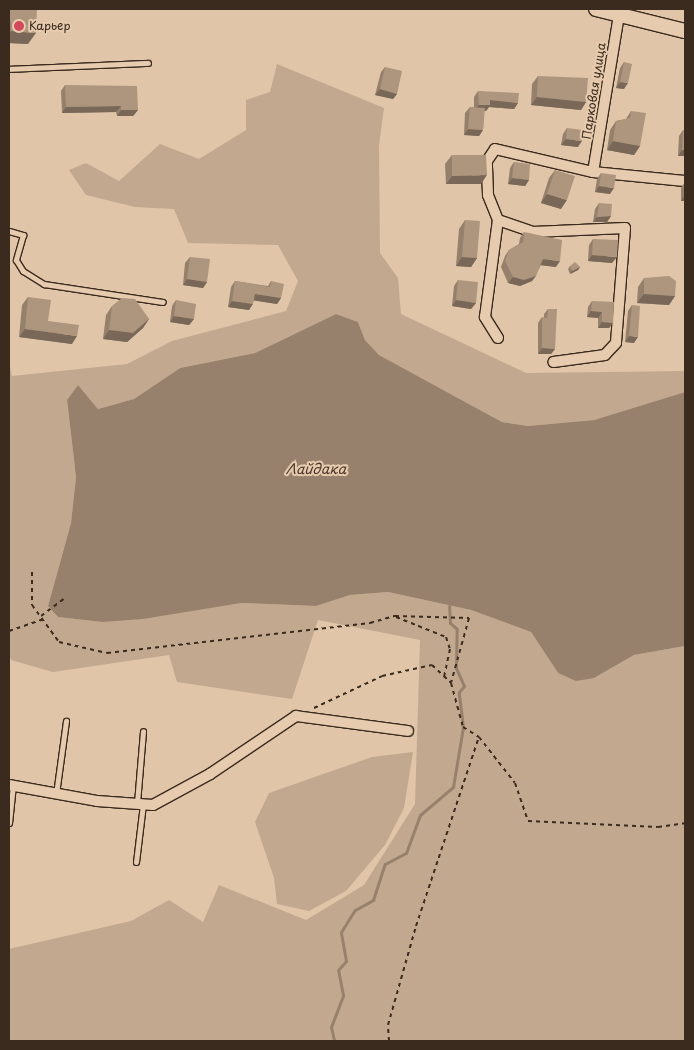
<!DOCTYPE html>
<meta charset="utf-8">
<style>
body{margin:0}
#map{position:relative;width:694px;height:1050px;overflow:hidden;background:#e0c5a8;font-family:"Playpen Sans",sans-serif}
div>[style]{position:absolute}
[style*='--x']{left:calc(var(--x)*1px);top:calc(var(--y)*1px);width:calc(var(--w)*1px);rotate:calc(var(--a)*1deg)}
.green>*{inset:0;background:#c2a88f}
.water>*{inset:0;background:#98816c}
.stream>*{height:3px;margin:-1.5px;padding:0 1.5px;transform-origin:1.5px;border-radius:1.5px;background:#98816c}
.path>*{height:2px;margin-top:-1px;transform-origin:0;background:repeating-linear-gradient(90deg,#3b2a1e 0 4px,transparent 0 8px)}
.roads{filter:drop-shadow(1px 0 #3b2a1e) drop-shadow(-1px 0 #3b2a1e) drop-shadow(0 1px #3b2a1e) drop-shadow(0 -1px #3b2a1e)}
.lane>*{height:5px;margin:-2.5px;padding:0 2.5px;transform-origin:2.5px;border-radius:2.5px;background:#e7cbae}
.street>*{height:10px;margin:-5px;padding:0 5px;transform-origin:5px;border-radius:5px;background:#e7cbae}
.secondary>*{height:14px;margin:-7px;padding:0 7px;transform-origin:7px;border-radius:7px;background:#e7cbae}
.wall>*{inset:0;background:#95806c}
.shaded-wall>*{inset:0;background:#796858}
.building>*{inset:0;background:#ad957e}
.dots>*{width:14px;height:14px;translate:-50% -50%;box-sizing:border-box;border:2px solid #e7cbae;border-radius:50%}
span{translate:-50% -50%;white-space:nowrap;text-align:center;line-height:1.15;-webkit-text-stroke:4px #e7cbae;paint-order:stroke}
.poi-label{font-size:12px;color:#3b2a1e}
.left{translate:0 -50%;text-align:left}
.street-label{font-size:12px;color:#3b2a1e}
.water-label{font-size:14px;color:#4e3b2e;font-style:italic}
.frame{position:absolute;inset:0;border:10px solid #3b2a1e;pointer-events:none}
</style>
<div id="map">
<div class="green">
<i style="clip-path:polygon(277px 64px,384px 108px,379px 145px,380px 253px,398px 278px,401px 314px,526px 373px,685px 371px,685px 392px,594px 420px,528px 426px,502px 422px,379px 355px,365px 340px,358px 322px,336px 314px,255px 353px,180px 368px,134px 399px,98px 409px,78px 385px,67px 400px,76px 477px,71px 523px,48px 606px,58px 617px,102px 622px,241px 603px,316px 606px,350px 595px,388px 592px,471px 610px,531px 632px,558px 673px,594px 678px,634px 655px,685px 646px,685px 1041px,9px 1041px,9px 949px,131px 921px,169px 900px,203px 922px,219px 885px,306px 920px,364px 885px,415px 804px,420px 640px,318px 620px,292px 699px,177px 682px,169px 655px,53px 672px,11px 660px,9px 655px,9px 362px,12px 376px,127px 364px,172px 341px,286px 311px,298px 281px,278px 245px,188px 243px,174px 209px,135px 207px,86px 195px,69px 170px,86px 163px,119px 181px,160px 144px,199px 159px,246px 130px,246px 100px,270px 92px)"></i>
<i style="clip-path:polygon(413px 752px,404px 808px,385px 845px,346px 891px,309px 911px,277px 904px,274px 878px,255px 822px,269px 793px,372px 757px)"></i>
</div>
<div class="water">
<i style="clip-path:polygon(336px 314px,358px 322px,365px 340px,379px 355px,502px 422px,528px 426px,594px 420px,685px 392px,685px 646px,634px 655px,594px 678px,576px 681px,558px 673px,531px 632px,471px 610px,388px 592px,350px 595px,316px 606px,241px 603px,143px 619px,102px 622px,58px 617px,48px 606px,71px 523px,76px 477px,67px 400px,78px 385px,98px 409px,134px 399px,180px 368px,255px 353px)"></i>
</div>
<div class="stream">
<i style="--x:334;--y:1040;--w:13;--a:-103"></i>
<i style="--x:331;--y:1027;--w:34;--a:-69"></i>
<i style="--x:343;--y:995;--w:25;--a:-101"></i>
<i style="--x:338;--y:970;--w:12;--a:-48"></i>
<i style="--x:346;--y:961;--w:29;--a:-100"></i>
<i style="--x:341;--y:932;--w:26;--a:-58"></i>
<i style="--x:355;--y:910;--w:21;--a:-29"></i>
<i style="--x:373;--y:900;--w:38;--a:-72"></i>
<i style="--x:385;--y:864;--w:24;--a:-28"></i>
<i style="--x:406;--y:853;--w:40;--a:-69.8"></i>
<i style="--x:420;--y:815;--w:43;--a:-40.3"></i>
<i style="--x:453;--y:787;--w:61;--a:-80.5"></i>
<i style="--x:463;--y:727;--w:35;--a:-97"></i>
<i style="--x:459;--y:692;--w:8;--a:-50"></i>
<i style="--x:464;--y:686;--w:20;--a:-114"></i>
<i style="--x:456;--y:668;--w:39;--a:-89"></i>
<i style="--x:457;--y:629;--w:9;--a:-139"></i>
<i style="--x:450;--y:623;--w:17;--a:-93"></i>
</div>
<div class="path">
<i style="--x:32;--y:572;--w:33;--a:90"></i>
<i style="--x:32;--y:605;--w:46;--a:53.9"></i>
<i style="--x:59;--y:642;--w:49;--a:12.9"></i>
<i style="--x:107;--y:653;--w:265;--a:-6.5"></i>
<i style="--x:370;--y:623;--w:26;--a:-16"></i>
<i style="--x:395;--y:616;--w:74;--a:1.5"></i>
<i style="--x:469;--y:618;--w:67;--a:105.5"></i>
<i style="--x:41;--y:616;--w:31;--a:-37"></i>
<i style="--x:396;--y:617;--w:54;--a:21.8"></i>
<i style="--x:446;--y:637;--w:13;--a:72"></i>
<i style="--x:450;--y:649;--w:29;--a:102"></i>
<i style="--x:9;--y:631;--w:37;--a:-19"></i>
<i style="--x:314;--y:708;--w:75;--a:-25.2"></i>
<i style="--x:382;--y:676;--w:51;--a:-12.4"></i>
<i style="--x:432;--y:665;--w:26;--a:43"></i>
<i style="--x:451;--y:683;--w:46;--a:74.7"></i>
<i style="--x:463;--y:727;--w:19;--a:32"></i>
<i style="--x:479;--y:737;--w:58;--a:52"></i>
<i style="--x:515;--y:783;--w:40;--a:71.1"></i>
<i style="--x:528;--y:821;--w:130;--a:2.6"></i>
<i style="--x:658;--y:827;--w:27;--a:-8"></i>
<i style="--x:389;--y:1041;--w:16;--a:-94"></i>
<i style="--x:388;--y:1025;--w:103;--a:-74.2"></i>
<i style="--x:416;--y:926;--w:199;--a:-71.6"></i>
</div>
<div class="roads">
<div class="lane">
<i style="--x:9;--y:69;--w:139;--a:-2.5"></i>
<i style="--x:9;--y:231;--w:15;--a:16"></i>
<i style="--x:23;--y:235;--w:26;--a:106"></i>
<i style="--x:16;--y:260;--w:13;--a:58"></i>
<i style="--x:23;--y:271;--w:25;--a:32"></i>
<i style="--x:44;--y:284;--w:120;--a:8.6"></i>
<i style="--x:56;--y:794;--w:74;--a:-82.2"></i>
<i style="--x:137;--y:803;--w:72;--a:-85.2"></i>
<i style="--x:9;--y:823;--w:37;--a:-84"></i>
<i style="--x:136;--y:862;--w:58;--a:-83.1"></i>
</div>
<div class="street">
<i style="--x:619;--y:15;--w:159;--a:99.4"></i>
<i style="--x:593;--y:172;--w:92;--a:5.6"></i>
<i style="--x:498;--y:220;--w:27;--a:-112"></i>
<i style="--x:488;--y:195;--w:34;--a:-92"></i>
<i style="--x:487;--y:161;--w:14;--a:-56"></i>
<i style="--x:495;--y:149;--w:101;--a:13.2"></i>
<i style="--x:498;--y:338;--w:25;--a:-122"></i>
<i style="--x:485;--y:317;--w:98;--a:-82.4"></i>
<i style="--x:498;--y:220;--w:37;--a:19"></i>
<i style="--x:533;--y:232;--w:92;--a:-2.5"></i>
<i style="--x:625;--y:228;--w:115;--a:94.5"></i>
<i style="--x:616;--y:343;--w:16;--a:133"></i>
<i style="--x:605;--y:355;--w:52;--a:172.3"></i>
<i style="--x:9;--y:785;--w:89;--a:10.3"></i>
<i style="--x:97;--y:801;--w:56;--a:4.1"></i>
<i style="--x:153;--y:805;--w:65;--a:-28.5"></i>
<i style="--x:210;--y:774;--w:104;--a:-34"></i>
<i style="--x:296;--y:716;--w:113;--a:7.6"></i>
</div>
<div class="secondary">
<i style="--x:596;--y:9;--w:92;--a:13.9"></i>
</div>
</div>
<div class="wall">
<i style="clip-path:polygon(9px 9px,28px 44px,9px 43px)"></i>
<i style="clip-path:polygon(624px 62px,624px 89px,616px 88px,620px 68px)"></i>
<i style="clip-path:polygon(385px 67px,397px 94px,393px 99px,375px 95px,381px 72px)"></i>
<i style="clip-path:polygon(538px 76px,586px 102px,581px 110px,531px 105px,532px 84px)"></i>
<i style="clip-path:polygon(65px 85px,138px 110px,133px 116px,117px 116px,116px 112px,62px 113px,61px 91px)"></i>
<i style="clip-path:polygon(478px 91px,518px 103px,514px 109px,489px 107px,486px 111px,484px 111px,483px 130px,479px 136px,464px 135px,465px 113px,470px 107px,474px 107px,474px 97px)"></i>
<i style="clip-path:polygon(631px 111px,640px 146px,634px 155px,607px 150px,610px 130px,616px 121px,626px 119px)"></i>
<i style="clip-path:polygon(567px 128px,578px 147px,561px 145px,563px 134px)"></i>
<i style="clip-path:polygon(683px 130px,685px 130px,685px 156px,678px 156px,679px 136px)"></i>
<i style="clip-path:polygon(452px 155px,481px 184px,446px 184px,445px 164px)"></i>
<i style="clip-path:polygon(514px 162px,529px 180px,525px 186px,508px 184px,510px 168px)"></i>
<i style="clip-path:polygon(555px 170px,561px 209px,541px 203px,549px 178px)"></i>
<i style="clip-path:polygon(601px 173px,610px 194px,595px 192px,597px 179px)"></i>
<i style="clip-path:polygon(685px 182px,685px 201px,681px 201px,681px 188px)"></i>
<i style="clip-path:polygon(599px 203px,611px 216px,607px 222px,593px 222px,595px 209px)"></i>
<i style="clip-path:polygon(465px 220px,477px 258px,471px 267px,456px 266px,459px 229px)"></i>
<i style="clip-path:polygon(524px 232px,556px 267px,541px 265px,532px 281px,520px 286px,508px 283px,501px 267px,505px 256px,509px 250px,519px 244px,520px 238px)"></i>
<i style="clip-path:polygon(593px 239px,612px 263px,588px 261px,589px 245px)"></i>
<i style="clip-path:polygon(190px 257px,207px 282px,203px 288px,183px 285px,185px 263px)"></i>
<i style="clip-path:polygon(570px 266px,580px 267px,578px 270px,570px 274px,568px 269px)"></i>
<i style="clip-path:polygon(644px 278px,675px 296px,669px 305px,637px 303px,638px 287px)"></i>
<i style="clip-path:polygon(458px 280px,476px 303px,471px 309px,452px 306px,454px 286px)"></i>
<i style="clip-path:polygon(235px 281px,268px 286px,271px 281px,281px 298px,277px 304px,254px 300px,249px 310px,228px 307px,231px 287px)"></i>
<i style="clip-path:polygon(28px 297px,48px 321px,72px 344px,19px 337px,22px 305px)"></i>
<i style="clip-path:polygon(176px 300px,194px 319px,189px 325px,170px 322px,172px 306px)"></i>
<i style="clip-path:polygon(592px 301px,613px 323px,609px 328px,598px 328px,598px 318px,587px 317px,588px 307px)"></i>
<i style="clip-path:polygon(632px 305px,634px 343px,625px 342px,628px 311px)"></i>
<i style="clip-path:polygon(112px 306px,149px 319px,143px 328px,127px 342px,103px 339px,106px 315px)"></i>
<i style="clip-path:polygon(548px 309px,555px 349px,551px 354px,538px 354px,538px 323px,542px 317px,544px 318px,544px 314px)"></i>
</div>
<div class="shaded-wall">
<i style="clip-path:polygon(11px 31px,36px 33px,28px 44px,9px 43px,9px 34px)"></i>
<i style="clip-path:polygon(620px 82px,628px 83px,624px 89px,616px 88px)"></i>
<i style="clip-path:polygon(380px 89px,397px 94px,393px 99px,375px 95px)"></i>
<i style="clip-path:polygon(537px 97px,586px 102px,581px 110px,531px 105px)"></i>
<i style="clip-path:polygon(490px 100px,518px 103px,514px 109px,489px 107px,486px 111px,474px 111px,479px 105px)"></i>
<i style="clip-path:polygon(121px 106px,116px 112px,62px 113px,66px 107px)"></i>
<i style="clip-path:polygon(121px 110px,138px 110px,133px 116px,117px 116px)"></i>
<i style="clip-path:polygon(468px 129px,483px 130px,479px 136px,464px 135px)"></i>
<i style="clip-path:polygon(566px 139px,582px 141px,578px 147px,561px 145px)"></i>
<i style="clip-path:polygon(613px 141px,640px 146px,634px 155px,607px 150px)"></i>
<i style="clip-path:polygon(682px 150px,685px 150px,685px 156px,678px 156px)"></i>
<i style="clip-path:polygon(487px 175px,481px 184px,446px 184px,452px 176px)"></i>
<i style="clip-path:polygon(512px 178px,529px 180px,525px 186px,508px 184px)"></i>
<i style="clip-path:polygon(599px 186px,614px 188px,610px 194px,595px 192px)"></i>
<i style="clip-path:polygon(547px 194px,567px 200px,561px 209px,541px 203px)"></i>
<i style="clip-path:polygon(685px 195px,685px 201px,681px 201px)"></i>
<i style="clip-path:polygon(611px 216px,607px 222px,593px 222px,597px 217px)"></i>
<i style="clip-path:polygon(592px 255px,617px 257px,612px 263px,588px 261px)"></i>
<i style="clip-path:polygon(462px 257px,477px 258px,471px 267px,456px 266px)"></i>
<i style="clip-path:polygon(543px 259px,560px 261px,556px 267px,539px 265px)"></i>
<i style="clip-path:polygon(580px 267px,578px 270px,570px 274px,572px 271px)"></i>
<i style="clip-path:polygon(536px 276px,532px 281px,520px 286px,508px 283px,513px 277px)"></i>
<i style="clip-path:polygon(187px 279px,207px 282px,203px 288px,183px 285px)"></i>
<i style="clip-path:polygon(255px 294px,281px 298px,277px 304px,251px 300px)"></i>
<i style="clip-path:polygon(644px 294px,675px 296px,669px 305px,637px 303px)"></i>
<i style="clip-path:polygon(456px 300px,476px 303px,471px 309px,452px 306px)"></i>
<i style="clip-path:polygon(232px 301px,253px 304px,249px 310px,228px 307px)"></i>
<i style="clip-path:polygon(591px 311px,602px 312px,598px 318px,587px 317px)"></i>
<i style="clip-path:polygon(174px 316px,194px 319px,189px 325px,170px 322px)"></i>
<i style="clip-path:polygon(149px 319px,143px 328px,127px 342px,103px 339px,109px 330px)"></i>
<i style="clip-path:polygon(602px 322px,613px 323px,609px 328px,598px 328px)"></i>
<i style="clip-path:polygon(25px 329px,77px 336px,72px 344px,19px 337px)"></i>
<i style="clip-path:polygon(629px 336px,638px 337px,634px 343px,625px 342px)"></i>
<i style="clip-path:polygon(542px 348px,555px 349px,551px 354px,538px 354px)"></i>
</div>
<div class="building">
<i style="clip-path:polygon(9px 9px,37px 9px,36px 33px,11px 31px,11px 22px,9px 22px)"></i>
<i style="clip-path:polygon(624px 62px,632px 64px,628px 83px,620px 82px)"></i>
<i style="clip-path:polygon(385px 67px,402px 71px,397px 94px,380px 89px)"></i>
<i style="clip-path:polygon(538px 76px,588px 78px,586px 102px,537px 97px)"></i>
<i style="clip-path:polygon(65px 85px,137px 86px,138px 110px,121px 110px,121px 106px,66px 107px)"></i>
<i style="clip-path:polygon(478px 91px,519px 93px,518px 103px,490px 100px,490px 105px,479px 105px)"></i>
<i style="clip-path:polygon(470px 107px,485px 108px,483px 130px,468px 129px)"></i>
<i style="clip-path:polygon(631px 111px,646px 113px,640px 146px,613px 141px,616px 121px,630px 118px)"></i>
<i style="clip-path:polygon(567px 128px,583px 130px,582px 141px,566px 139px)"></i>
<i style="clip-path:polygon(683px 130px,685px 130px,685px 150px,682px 150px)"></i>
<i style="clip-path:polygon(452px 155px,486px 155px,487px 175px,452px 176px)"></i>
<i style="clip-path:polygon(514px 162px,530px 164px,529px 180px,512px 178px)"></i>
<i style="clip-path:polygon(555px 170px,575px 176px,567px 200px,547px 194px)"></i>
<i style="clip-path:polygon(601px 173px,616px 175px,614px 188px,599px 186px)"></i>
<i style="clip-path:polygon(599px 203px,612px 204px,611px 216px,597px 217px)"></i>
<i style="clip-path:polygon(465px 220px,480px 221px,477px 258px,462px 257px)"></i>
<i style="clip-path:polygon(524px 232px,562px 240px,560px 261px,543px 259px,536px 276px,524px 280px,513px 277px,505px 261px,509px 250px,523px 242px)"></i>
<i style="clip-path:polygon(593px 239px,618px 240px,617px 257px,592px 255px)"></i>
<i style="clip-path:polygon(190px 257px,210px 259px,207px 282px,187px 279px)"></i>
<i style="clip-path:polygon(575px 262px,580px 267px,572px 271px,570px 266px)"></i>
<i style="clip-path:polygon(669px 276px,676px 281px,675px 296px,644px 294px,644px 278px)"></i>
<i style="clip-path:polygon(458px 280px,478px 282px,476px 303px,456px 300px)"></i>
<i style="clip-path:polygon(235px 281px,270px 287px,271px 281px,284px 284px,281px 298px,255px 294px,253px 304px,232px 301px)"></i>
<i style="clip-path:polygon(28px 297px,51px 300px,48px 321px,79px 325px,77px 336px,25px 329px)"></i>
<i style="clip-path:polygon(122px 298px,135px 299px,149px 319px,133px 333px,109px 330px,112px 306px)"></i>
<i style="clip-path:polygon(176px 300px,196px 304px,194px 319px,174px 316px)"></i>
<i style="clip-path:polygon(592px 301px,614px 302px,613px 323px,602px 322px,602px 312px,591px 311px)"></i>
<i style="clip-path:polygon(632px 305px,640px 306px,638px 337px,629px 336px)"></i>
<i style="clip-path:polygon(548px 309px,557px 309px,555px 349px,542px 348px,542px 317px,547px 318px)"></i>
</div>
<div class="dots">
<i style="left:19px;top:26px;background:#d1495b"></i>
</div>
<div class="poi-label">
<span class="left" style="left:29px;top:26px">Карьер</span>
</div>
<div class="street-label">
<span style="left:594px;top:91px;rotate:-81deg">Парковая улица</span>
</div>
<div class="water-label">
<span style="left:316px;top:469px">Лайдака</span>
</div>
<div class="frame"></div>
</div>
